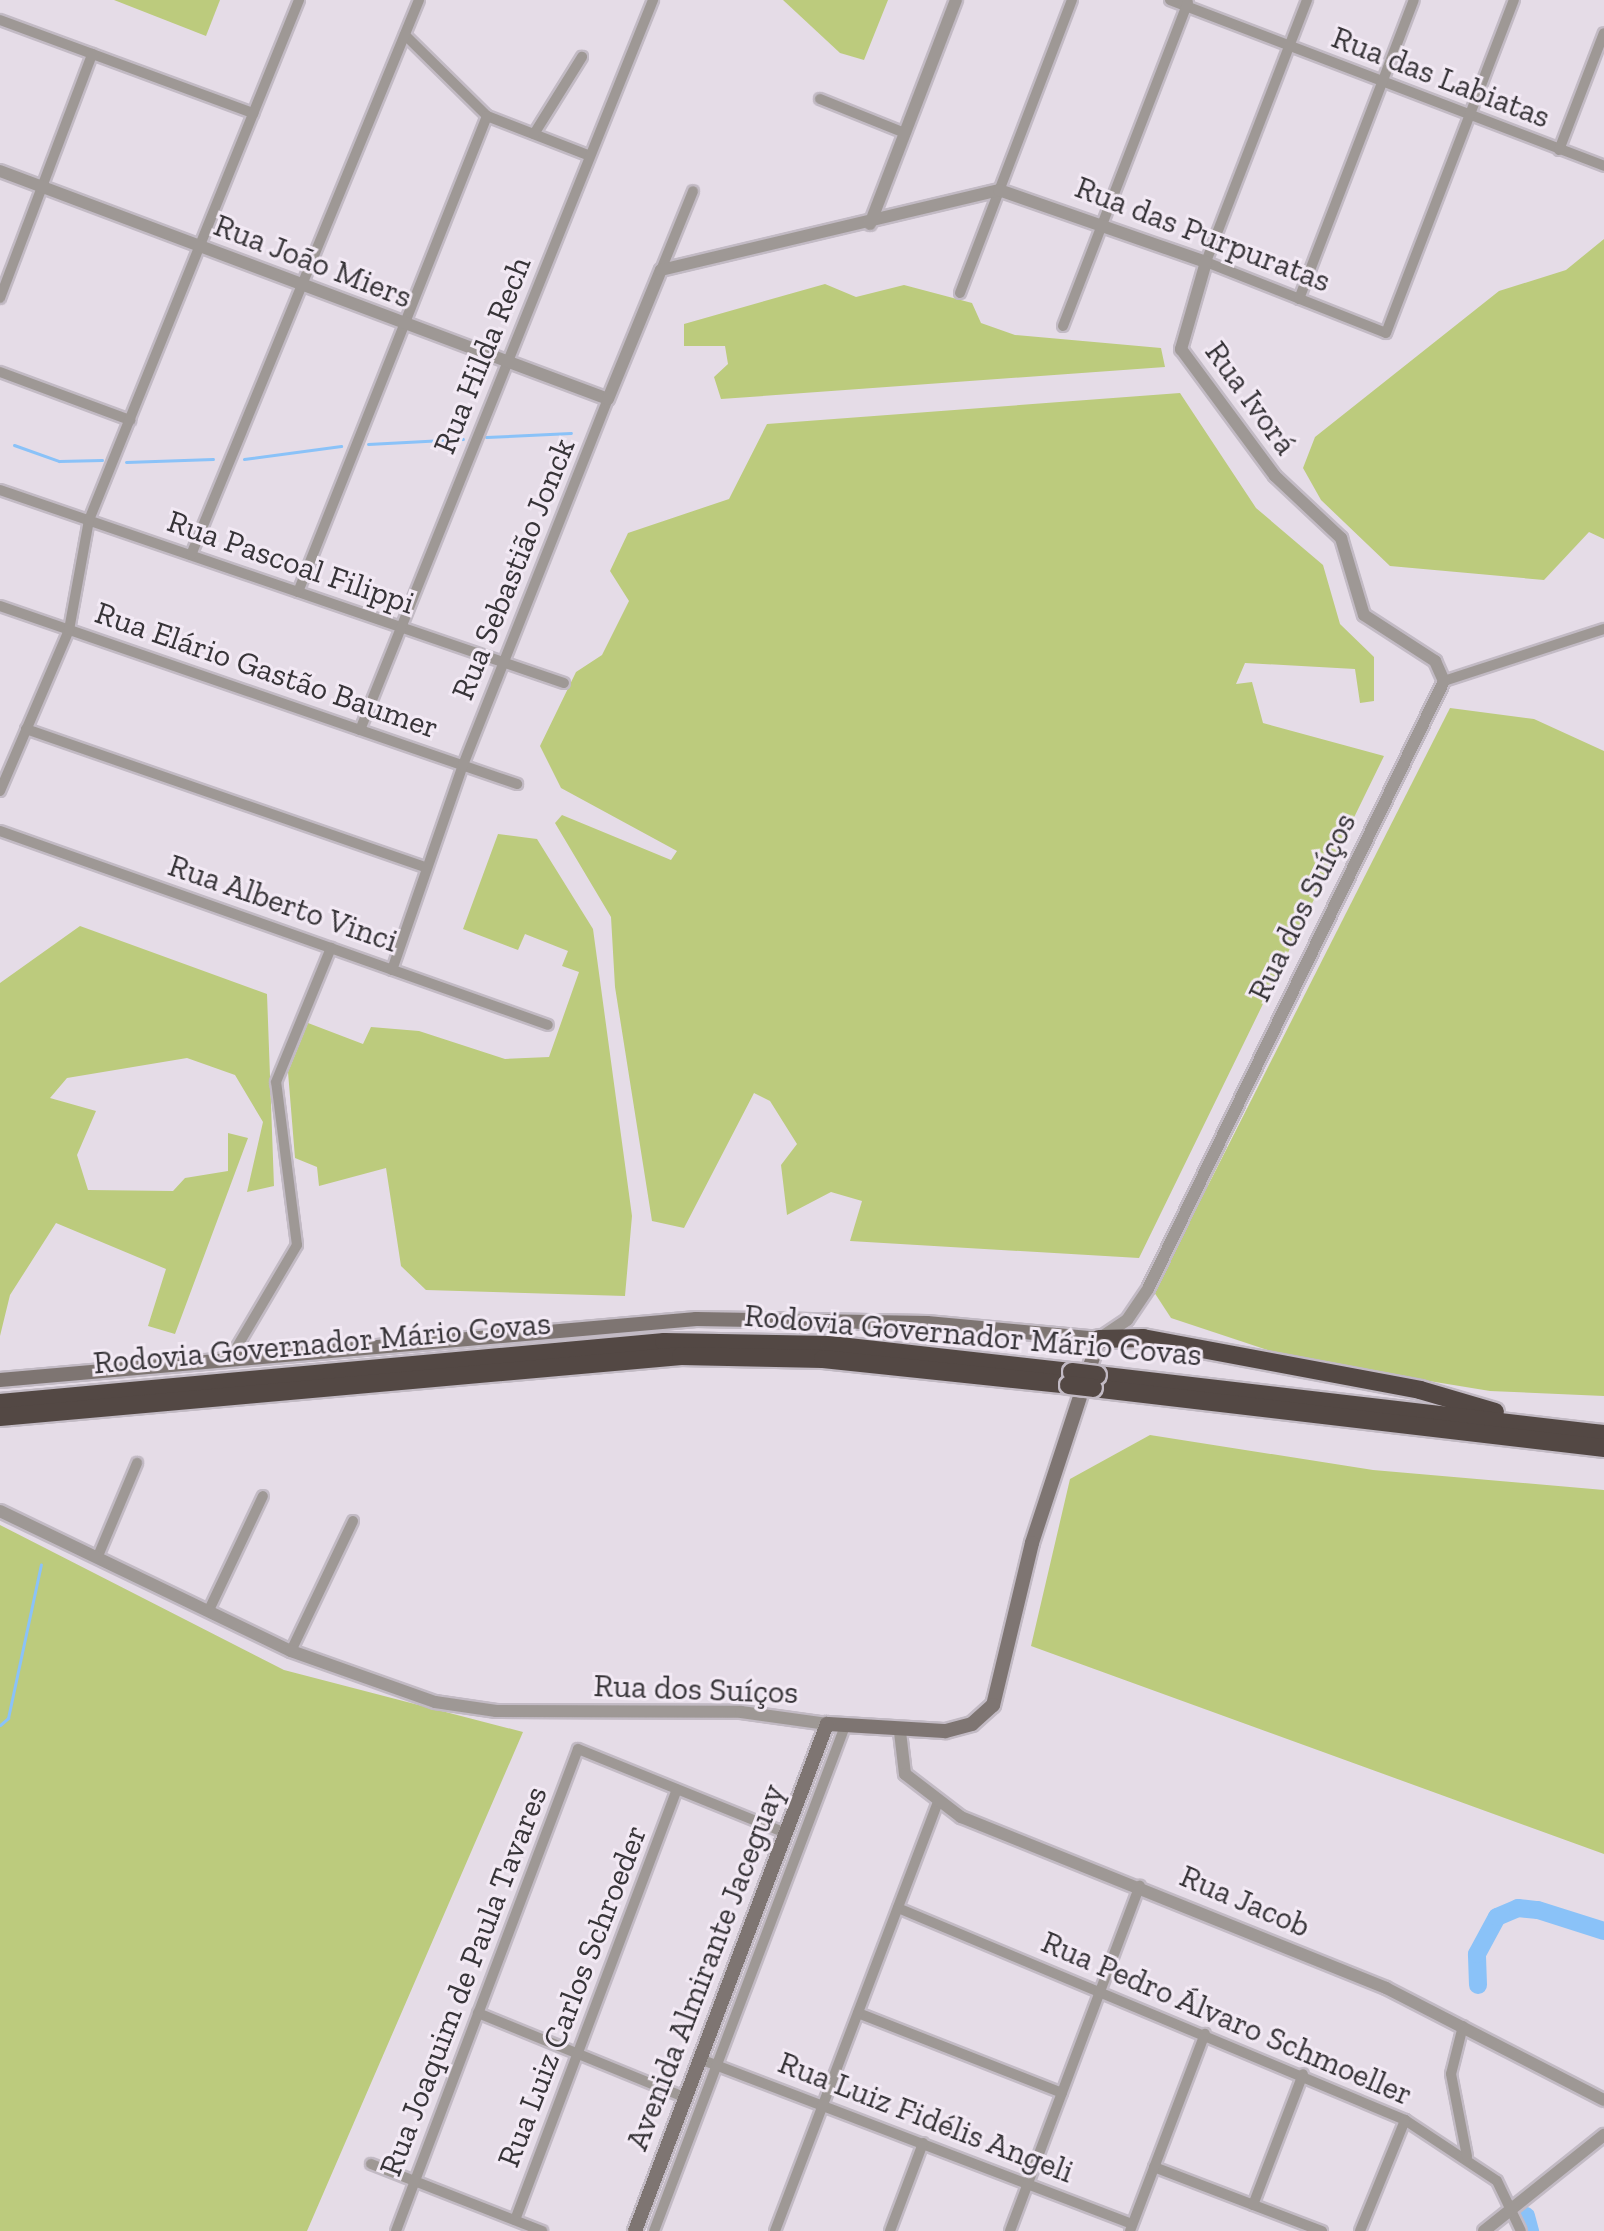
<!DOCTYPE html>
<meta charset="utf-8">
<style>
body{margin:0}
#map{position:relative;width:1604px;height:2231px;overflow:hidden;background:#e5dce7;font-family:"Zilla Slab",serif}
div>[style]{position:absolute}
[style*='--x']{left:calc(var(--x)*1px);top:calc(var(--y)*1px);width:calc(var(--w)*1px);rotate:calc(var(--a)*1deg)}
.green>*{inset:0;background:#bccb7d}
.stream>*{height:3px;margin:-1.5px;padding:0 1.5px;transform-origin:1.5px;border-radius:1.5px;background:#8ac2f8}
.river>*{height:18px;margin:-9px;padding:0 9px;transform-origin:9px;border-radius:9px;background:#8ac2f8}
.roads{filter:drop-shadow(2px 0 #c2bac4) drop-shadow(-2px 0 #c2bac4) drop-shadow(0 2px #c2bac4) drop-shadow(0 -2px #c2bac4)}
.minor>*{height:10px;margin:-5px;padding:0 5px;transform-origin:5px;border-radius:5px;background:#9e9895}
.tertiary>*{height:12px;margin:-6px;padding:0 6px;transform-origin:6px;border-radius:6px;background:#9e9895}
.secondary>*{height:14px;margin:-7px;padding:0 7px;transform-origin:7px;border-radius:7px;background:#7e7572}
.motorway>*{height:18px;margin:-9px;padding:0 9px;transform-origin:9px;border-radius:9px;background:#534844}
.bridges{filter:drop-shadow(2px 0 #c2bac4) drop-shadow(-2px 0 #c2bac4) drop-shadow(0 2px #c2bac4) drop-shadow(0 -2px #c2bac4)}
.motorway-bridge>*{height:18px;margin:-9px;padding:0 9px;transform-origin:9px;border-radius:9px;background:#534844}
span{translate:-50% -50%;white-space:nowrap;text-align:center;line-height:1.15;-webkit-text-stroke:6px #f2e9f4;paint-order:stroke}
.street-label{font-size:32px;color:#373438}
</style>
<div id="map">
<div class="green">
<i style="clip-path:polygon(114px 0,220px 0,206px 36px)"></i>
<i style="clip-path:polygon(783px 0,888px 0,864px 60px,840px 53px)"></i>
<i style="clip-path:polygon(1604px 239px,1604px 539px,1589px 532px,1544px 580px,1390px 566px,1321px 500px,1303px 468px,1315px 437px,1499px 291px,1566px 270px)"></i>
<i style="clip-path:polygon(825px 284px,856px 297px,904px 285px,972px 303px,981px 323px,1015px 335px,1161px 348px,1165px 367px,721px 399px,714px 377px,728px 364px,725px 346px,684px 346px,684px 324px)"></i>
<i style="clip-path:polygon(1180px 393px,1256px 508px,1323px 565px,1340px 624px,1374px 657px,1374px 701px,1360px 703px,1355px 669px,1245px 663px,1236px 684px,1252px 682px,1263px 723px,1384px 756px,1139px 1258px,850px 1241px,862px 1201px,831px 1192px,787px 1215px,781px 1165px,797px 1144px,770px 1101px,754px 1093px,684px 1228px,652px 1221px,615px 987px,611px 917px,555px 823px,562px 815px,671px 860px,677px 851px,561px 788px,540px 746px,576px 672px,602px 655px,629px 601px,610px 571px,628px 533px,729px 499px,767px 424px)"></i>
<i style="clip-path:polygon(1450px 708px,1534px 719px,1604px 751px,1604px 1396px,1490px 1391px,1295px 1359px,1171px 1318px,1154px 1292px)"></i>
<i style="clip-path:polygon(498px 834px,537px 839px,593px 929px,632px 1216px,625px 1296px,426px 1290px,401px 1266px,386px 1168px,319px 1186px,317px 1167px,295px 1158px,288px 1072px,308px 1023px,363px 1044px,371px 1027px,419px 1031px,505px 1059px,549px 1057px,579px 972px,562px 966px,568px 951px,525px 934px,518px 950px,463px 929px)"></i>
<i style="clip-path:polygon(80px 926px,267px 994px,274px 1186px,247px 1192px,263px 1122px,235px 1075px,187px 1058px,67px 1078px,50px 1098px,96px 1111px,77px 1155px,88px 1190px,173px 1191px,185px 1178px,228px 1171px,228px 1133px,248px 1138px,175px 1334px,148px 1326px,166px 1269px,56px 1223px,10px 1295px,0 1336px,0 983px)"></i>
<i style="clip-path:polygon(1150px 1435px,1373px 1470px,1604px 1490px,1604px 1854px,1031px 1646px,1070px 1479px)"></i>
<i style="clip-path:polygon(0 1525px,284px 1670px,523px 1732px,307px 2231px,0 2231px)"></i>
</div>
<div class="stream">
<i style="--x:486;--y:437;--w:85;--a:-2.7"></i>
<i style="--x:368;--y:444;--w:95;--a:-3"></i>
<i style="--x:14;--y:445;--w:48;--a:19.6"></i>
<i style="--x:59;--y:461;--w:43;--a:-1.3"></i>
<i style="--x:244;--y:459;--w:98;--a:-7.6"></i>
<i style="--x:126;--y:462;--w:87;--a:-2"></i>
<i style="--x:0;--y:1725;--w:11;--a:-41"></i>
<i style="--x:8;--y:1718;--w:157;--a:-77.9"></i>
</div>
<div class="river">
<i style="--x:1478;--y:1985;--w:31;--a:-92"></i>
<i style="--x:1477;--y:1954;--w:42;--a:-61.6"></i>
<i style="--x:1497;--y:1917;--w:23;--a:-23"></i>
<i style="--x:1518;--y:1908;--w:20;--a:6"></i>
<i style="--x:1538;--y:1910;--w:69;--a:17.7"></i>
<i style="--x:1526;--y:2216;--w:16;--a:75"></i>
</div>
<div class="roads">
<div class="minor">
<i style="--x:1170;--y:0;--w:465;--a:20.9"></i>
<i style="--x:1307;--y:0;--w:281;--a:111.1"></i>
<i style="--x:1206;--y:262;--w:193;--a:21.5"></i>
<i style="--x:1386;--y:333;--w:357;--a:-69"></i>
<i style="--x:0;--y:20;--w:270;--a:20.2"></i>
<i style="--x:405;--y:35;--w:115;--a:44.6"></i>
<i style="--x:487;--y:116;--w:110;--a:21.2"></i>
<i style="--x:820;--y:99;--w:92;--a:21.8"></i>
<i style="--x:534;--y:134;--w:91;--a:-58.1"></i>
<i style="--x:1559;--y:150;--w:125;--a:-69"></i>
<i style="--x:661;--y:270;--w:85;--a:-67.9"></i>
<i style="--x:960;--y:293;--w:314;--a:-69.1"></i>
<i style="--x:0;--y:298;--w:261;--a:-69.3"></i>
<i style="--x:1299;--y:299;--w:320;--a:-69"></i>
<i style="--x:1063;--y:326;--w:347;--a:-68.9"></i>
<i style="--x:0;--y:372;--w:139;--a:20.3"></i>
<i style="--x:0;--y:490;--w:596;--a:18.89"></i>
<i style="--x:191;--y:555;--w:600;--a:-67.67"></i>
<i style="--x:298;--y:592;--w:512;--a:-68.34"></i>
<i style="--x:0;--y:606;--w:547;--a:19"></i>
<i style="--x:1444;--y:681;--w:168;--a:-18"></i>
<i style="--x:26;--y:729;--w:422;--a:19.1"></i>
<i style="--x:360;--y:730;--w:787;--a:-68.13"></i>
<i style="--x:0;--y:791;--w:175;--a:-66.8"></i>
<i style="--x:69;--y:630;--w:112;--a:-79.7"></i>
<i style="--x:89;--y:520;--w:561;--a:-68.01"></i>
<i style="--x:0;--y:831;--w:581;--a:19.49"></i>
<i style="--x:392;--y:970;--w:217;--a:-70.9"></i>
<i style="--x:463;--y:765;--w:394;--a:-68.4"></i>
<i style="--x:231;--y:1357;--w:130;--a:-59.5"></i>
<i style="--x:297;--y:1245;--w:164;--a:-97.3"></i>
<i style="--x:276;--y:1082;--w:145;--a:-67.7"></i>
<i style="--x:98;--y:1556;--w:101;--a:-67.2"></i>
<i style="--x:209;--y:1610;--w:126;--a:-64.7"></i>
<i style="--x:291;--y:1651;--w:144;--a:-64.5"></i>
<i style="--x:898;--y:1908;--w:550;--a:22.69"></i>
<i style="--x:1405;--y:2120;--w:110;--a:33.5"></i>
<i style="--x:1497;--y:2181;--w:55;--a:64.4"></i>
<i style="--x:478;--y:2013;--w:225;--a:22.2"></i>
<i style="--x:858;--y:2013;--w:219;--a:21.4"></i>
<i style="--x:1463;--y:2026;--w:49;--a:104"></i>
<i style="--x:1451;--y:2074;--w:84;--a:79"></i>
<i style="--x:700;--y:2059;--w:462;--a:20.9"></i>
<i style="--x:371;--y:2164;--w:184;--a:21.4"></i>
<i style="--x:1154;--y:2167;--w:180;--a:20.9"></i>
<i style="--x:1253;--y:2205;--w:140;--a:-69.1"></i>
<i style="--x:515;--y:2220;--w:460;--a:-69.4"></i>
<i style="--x:396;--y:2231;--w:515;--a:-69.31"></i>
<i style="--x:578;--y:1749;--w:224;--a:22"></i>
<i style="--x:654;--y:2231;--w:540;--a:-69.28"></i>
<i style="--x:775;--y:2231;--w:457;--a:-69.2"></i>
<i style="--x:890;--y:2231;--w:94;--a:-69.4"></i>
<i style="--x:1010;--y:2231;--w:369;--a:-69.4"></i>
<i style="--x:1130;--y:2231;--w:211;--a:-69.2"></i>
<i style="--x:1360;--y:2231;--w:120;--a:-67.9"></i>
</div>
<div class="tertiary">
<i style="--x:0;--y:171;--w:649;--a:20.56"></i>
<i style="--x:608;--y:399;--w:139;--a:-67.7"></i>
<i style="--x:661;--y:270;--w:347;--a:-13.3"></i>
<i style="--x:999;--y:190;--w:219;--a:19.2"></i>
<i style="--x:1206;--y:262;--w:91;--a:106"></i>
<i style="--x:1181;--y:349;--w:158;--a:53.5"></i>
<i style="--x:1275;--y:476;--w:91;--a:43.2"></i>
<i style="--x:1341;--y:538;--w:80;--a:73.4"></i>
<i style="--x:1364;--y:615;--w:85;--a:32.9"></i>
<i style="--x:1435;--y:661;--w:22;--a:66"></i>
<i style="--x:1444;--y:681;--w:676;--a:115.96"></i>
<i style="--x:1148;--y:1289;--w:37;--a:124"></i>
<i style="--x:1127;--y:1320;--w:30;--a:146"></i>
<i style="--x:870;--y:224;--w:240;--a:-69"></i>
<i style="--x:0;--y:1511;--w:323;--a:25.7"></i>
<i style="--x:291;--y:1651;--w:153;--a:19.5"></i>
<i style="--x:435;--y:1702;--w:62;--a:8.4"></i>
<i style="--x:496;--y:1711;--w:245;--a:0.2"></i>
<i style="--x:741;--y:1712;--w:87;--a:7.9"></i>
<i style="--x:900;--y:1732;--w:42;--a:83.2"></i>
<i style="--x:905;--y:1774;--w:71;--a:37.5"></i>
<i style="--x:961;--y:1817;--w:458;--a:21.9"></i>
<i style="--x:1386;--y:1988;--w:245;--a:27.2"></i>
<i style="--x:1484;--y:2231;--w:154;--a:-38.7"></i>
</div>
<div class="secondary">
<i style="--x:0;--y:1380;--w:699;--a:-5.01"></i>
<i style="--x:696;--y:1319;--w:231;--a:1"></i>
<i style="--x:927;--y:1323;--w:173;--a:5.3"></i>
<i style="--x:1099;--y:1339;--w:215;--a:108.2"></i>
<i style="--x:1032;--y:1543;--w:167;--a:103.5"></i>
<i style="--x:993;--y:1705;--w:28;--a:138"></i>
<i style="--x:972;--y:1724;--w:28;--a:165"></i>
<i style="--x:945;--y:1731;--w:118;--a:-176.6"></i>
<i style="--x:827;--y:1724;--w:542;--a:110.74"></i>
</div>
<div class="motorway">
<i style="--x:1099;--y:1339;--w:44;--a:-1.3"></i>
<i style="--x:1143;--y:1338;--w:282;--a:10.6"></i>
<i style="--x:1420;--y:1390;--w:78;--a:16.3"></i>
<i style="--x:1097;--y:1375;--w:510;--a:6.64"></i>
<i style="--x:1093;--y:1388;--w:515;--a:6.7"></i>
<i style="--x:0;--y:1403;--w:667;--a:-5.25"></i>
<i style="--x:664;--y:1342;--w:167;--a:1"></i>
<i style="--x:831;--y:1345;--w:243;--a:6.4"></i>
<i style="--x:0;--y:1417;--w:684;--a:-5.12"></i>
<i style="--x:681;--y:1356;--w:142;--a:1.2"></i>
<i style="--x:823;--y:1359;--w:247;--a:6"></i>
</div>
</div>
<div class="bridges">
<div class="motorway-bridge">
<i style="--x:1072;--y:1372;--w:25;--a:7"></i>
<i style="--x:1069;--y:1385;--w:24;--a:7"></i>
</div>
</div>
<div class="street-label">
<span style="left:1441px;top:77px;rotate:21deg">Rua das Labiatas</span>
<span style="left:1203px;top:234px;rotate:21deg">Rua das Purpuratas</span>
<span style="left:313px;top:261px;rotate:21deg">Rua João Miers</span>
<span style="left:482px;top:355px;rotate:-68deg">Rua Hilda Rech</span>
<span style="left:1251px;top:398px;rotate:54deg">Rua Ivorá</span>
<span style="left:291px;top:562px;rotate:19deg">Rua Pascoal Filippi</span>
<span style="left:513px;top:569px;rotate:-68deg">Rua Sebastião Jonck</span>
<span style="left:267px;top:670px;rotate:19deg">Rua Elário Gastão Baumer</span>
<span style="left:283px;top:903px;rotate:19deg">Rua Alberto Vinci</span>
<span style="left:1302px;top:907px;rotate:-64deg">Rua dos Suíços</span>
<span style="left:973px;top:1335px;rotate:5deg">Rodovia Governador Mário Covas</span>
<span style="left:322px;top:1343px;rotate:-5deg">Rodovia Governador Mário Covas</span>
<span style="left:696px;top:1689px;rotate:2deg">Rua dos Suíços</span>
<span style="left:1245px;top:1901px;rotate:23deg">Rua Jacob</span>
<span style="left:705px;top:1967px;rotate:-69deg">Avenida Almirante Jaceguay</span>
<span style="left:463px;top:1981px;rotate:-69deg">Rua Joaquim de Paula Tavares</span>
<span style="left:572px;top:1996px;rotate:-69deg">Rua Luiz Carlos Schroeder</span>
<span style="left:1227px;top:2018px;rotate:23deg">Rua Pedro Álvaro Schmoeller</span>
<span style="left:926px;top:2117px;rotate:21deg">Rua Luiz Fidélis Angeli</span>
</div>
</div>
